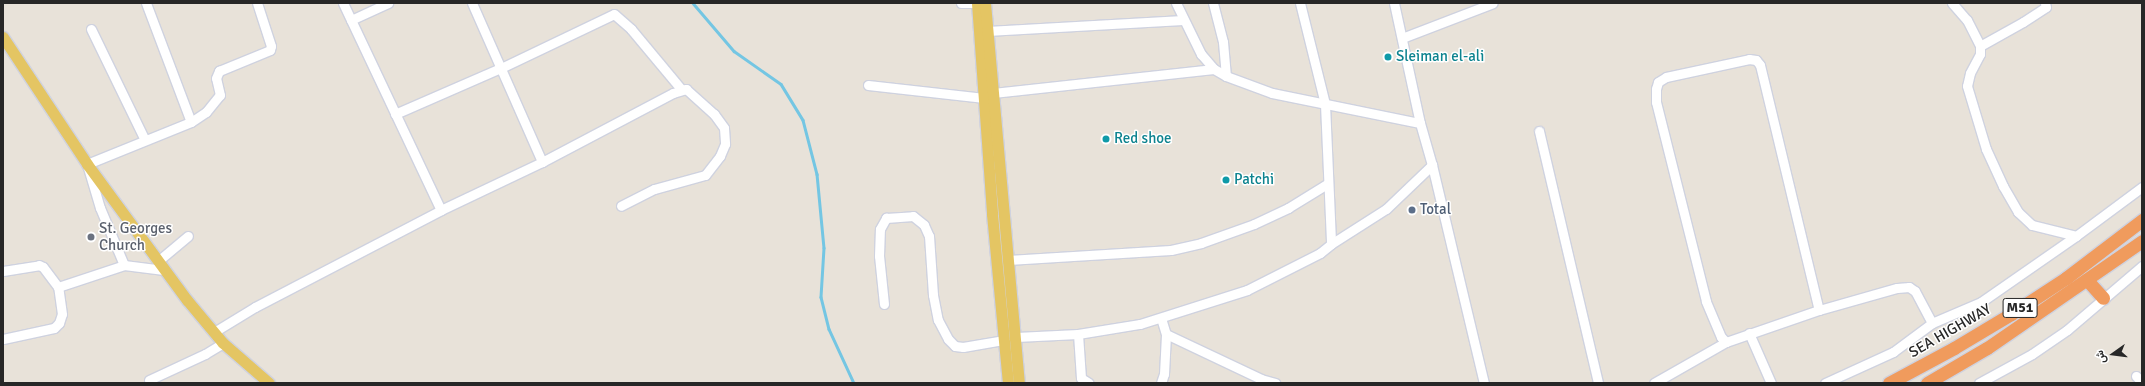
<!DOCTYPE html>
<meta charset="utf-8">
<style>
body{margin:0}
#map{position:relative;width:2145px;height:386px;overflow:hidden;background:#e8e2d9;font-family:Signika,Vazirmatn,sans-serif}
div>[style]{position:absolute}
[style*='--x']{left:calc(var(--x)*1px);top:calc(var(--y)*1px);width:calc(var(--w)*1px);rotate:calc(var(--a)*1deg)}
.stream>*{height:2.5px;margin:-1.25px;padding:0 1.25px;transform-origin:1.25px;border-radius:1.25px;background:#74c6e3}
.roads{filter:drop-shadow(1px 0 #cfd2df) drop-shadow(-1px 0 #cfd2df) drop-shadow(0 1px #cfd2df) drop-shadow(0 -1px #cfd2df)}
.minor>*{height:9px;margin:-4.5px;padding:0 4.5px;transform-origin:4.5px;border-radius:4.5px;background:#fff}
.major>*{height:11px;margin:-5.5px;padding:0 5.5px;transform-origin:5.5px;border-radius:5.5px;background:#e4c563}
.highway>*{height:13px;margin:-6.5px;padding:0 6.5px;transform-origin:6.5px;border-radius:6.5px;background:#f09b5d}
.dots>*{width:11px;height:11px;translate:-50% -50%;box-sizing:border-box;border:2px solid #fff;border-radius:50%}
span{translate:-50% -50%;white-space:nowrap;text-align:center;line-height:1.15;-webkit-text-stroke:3px #fff;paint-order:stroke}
.shield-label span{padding:1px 3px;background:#fff;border:1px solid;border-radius:3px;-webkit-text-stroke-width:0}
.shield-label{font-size:14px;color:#272727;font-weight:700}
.culture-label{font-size:15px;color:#0d838f}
.left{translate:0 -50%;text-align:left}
.service-label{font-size:15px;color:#4e5e75}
.worship-label{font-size:15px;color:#5b616d}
.street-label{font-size:15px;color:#272727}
.frame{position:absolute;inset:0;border:4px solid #272727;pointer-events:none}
.north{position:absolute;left:2093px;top:334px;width:40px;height:40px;-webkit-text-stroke:3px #fff;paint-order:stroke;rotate:256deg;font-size:11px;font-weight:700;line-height:16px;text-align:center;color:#272727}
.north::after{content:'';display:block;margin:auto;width:14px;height:18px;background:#272727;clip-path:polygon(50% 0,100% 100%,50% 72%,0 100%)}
</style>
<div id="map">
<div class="stream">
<i style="--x:693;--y:3;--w:63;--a:49.5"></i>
<i style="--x:734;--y:51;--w:57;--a:35.1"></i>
<i style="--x:781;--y:84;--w:42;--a:58.6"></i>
<i style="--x:803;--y:120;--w:56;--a:75.5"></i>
<i style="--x:817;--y:174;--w:74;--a:84.6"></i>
<i style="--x:824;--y:248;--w:49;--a:93.5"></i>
<i style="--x:821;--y:297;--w:33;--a:76"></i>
<i style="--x:829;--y:329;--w:60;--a:65.2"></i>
</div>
<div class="roads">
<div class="minor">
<i style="--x:146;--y:3;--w:127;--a:69.3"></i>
<i style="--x:343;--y:3;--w:229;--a:64.7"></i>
<i style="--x:472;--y:3;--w:174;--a:66.2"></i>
<i style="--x:961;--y:3;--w:16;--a:0"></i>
<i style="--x:1176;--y:3;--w:57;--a:63.9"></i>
<i style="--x:1201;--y:54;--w:20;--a:49"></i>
<i style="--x:1214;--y:69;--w:14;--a:30"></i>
<i style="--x:1226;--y:76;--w:49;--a:20.3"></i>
<i style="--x:1272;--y:93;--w:151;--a:11.5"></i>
<i style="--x:1213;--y:3;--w:40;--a:75.6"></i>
<i style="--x:1223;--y:42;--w:34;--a:85"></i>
<i style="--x:1300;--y:3;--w:104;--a:76.1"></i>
<i style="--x:1325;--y:104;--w:140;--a:87.5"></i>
<i style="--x:1394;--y:3;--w:123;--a:77.8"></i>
<i style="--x:1420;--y:123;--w:44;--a:74.1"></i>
<i style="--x:1432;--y:165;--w:224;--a:76.6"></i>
<i style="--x:1952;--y:3;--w:23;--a:49"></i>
<i style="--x:1967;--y:20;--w:29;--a:63"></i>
<i style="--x:1980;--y:46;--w:8;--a:90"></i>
<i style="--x:1980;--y:54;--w:21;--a:118"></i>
<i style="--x:1970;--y:73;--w:13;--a:103"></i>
<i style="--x:1967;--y:86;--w:66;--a:73.2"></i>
<i style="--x:1986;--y:149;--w:41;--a:65.3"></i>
<i style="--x:2003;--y:186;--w:30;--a:60"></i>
<i style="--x:2018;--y:212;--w:19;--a:43"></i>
<i style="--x:2032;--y:225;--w:45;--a:14"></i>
<i style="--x:351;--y:20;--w:41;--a:-24.7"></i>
<i style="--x:91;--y:29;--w:123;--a:64.1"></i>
<i style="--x:987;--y:31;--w:196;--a:-3.2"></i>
<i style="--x:1402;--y:38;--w:97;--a:-21"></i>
<i style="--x:1980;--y:46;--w:49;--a:-29.2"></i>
<i style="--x:2023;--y:22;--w:27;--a:-33"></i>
<i style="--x:2046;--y:7;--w:4;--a:-104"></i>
<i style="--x:868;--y:85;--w:117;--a:6.4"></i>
<i style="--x:993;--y:93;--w:222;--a:-6.2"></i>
<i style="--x:395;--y:114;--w:116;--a:-23.5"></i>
<i style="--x:501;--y:68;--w:125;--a:-25.5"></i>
<i style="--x:614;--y:14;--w:23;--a:41"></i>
<i style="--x:631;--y:29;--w:78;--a:50.2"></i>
<i style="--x:1539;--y:131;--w:259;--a:76.8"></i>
<i style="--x:1008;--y:260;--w:163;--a:-3.5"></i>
<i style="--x:1171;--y:250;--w:31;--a:-13"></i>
<i style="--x:1201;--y:243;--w:56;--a:-19.7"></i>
<i style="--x:1254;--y:224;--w:38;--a:-25"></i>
<i style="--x:1288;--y:208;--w:46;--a:-31.6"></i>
<i style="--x:158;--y:261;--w:39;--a:-40"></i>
<i style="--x:124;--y:265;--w:62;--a:-112.8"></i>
<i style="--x:100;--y:208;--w:46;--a:-106.5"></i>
<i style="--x:87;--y:164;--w:112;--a:-22"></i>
<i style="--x:191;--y:122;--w:18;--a:-34"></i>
<i style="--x:206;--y:112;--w:22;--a:-51"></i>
<i style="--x:220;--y:95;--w:17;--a:-103"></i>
<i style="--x:216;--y:78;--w:8;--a:-67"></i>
<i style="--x:219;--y:71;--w:55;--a:-22.4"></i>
<i style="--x:270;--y:50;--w:4;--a:-76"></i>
<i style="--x:271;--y:46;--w:45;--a:-108"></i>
<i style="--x:3;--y:271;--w:36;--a:-9"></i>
<i style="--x:39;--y:265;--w:4;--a:27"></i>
<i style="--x:43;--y:267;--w:25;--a:53"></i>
<i style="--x:884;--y:304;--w:48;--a:-95.9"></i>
<i style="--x:879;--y:256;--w:27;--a:-88"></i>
<i style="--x:880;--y:229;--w:13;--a:-61"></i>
<i style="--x:886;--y:218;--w:27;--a:-4"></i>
<i style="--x:913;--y:216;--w:14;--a:39"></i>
<i style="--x:924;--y:225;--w:12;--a:66"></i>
<i style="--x:929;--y:236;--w:59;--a:86.1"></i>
<i style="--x:933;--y:295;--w:25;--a:79"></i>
<i style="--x:938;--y:320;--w:21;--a:62"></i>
<i style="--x:948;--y:339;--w:10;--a:45"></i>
<i style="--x:955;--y:346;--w:8;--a:7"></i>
<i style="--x:963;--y:347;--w:42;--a:-9.7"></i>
<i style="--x:1161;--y:318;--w:17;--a:73"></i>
<i style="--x:1166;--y:334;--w:105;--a:25.3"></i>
<i style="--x:1261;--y:379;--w:15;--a:16"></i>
<i style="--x:214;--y:332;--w:48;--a:-31.4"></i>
<i style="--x:255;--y:307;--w:210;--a:-27.5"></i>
<i style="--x:441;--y:210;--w:112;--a:-25.4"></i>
<i style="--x:542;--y:162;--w:148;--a:-27.8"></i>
<i style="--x:673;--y:93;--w:14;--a:-17"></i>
<i style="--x:686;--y:89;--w:38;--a:42"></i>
<i style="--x:714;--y:114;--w:17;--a:54"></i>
<i style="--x:724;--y:128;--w:16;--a:86"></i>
<i style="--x:725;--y:144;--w:13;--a:113"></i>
<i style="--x:720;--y:156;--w:24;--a:128"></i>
<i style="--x:705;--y:175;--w:53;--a:164.6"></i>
<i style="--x:654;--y:189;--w:37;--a:153"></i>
<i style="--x:1749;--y:333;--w:55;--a:66.3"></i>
<i style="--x:1078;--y:334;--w:44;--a:86.1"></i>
<i style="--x:1081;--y:378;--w:9;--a:32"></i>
<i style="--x:1016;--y:337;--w:62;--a:-2.8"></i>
<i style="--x:1078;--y:334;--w:63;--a:-9.2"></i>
<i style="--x:1140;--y:324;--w:112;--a:-17.6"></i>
<i style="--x:1247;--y:290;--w:82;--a:-26.9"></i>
<i style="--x:1320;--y:253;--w:14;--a:-39"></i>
<i style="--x:1331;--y:244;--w:65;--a:-32.5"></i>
<i style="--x:1386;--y:209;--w:64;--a:-43.7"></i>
<i style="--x:3;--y:339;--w:52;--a:-12.2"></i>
<i style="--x:54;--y:328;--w:7;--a:-45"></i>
<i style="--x:59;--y:323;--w:9;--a:-72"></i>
<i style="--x:62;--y:314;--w:27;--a:-98"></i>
<i style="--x:58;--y:287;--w:70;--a:-18.4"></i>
<i style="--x:124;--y:265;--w:40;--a:7.1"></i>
<i style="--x:1726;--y:342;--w:7;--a:-135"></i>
<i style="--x:1721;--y:337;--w:39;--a:-113"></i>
<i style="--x:1706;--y:301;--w:205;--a:-104.1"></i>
<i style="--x:1656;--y:102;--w:13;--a:-90"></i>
<i style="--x:1656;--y:89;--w:7;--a:-74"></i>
<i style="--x:1658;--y:82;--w:9;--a:-32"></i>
<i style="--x:1666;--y:77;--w:85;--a:-12.2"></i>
<i style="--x:1749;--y:59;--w:7;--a:8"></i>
<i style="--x:1756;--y:60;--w:6;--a:51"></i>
<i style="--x:1760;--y:65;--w:252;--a:76.5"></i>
<i style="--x:2136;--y:376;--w:4;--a:45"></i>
<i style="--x:2139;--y:379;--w:3;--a:0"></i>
<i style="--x:149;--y:380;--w:62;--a:-24.9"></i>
<i style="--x:205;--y:354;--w:21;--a:-31"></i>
<i style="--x:1161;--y:383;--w:9;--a:-72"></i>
<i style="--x:1164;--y:374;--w:40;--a:-87.1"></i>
<i style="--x:1654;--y:383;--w:83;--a:-29.7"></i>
<i style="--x:1726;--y:342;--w:98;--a:-19"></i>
<i style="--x:1819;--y:310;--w:81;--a:-15.8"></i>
<i style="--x:1897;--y:288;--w:12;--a:-5"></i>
<i style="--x:1909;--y:287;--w:7;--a:34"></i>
<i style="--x:1915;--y:291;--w:36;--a:62"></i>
<i style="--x:1825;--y:383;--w:75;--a:-24.5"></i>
<i style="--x:1893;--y:352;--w:49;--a:-36.6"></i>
<i style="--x:1932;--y:323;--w:53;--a:-23.2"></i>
<i style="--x:1981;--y:302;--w:116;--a:-34.8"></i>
<i style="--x:2076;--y:236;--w:82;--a:-36.6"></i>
<i style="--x:1979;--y:383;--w:60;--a:-28.7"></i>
<i style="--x:2032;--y:354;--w:42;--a:-34.4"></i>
<i style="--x:2067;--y:330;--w:99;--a:-40.5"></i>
</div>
<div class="major">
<i style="--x:977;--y:3;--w:212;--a:85.9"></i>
<i style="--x:992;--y:214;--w:170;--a:84.6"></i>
<i style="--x:985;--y:3;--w:382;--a:84.9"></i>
<i style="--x:3;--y:37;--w:152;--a:56.5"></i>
<i style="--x:87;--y:164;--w:169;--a:53.7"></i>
<i style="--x:187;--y:300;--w:56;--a:50.1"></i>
<i style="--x:223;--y:343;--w:61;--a:41"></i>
</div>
<div class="highway">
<i style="--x:2087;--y:280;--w:24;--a:48"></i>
<i style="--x:1889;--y:383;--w:74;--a:-28.3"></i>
<i style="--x:1954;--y:348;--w:66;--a:-30.8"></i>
<i style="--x:2011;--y:314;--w:66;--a:-33.2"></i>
<i style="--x:2066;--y:278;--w:96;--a:-37.3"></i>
<i style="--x:1927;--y:383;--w:69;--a:-30.3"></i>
<i style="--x:1987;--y:348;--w:188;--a:-34.6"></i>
</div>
</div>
<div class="dots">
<i style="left:1388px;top:57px;background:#0f9aa8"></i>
<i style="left:1106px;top:139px;background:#0f9aa8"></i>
<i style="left:1226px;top:180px;background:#0f9aa8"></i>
<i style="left:1412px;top:210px;background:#5c6f8a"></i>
<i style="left:91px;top:237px;background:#6b7280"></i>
</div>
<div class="shield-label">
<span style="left:2020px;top:308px">M51</span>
</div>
<div class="culture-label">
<span class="left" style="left:1396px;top:57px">Sleiman el-ali</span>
<span class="left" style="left:1114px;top:139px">Red shoe</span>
<span class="left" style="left:1234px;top:180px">Patchi</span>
</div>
<div class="service-label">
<span class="left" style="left:1420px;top:210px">Total</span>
</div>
<div class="worship-label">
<span class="left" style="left:99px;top:237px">St. Georges<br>Church</span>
</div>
<div class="street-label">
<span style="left:1950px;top:331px;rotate:-30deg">SEA HIGHWAY</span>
</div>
<div class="frame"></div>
<div class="north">ش</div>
</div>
